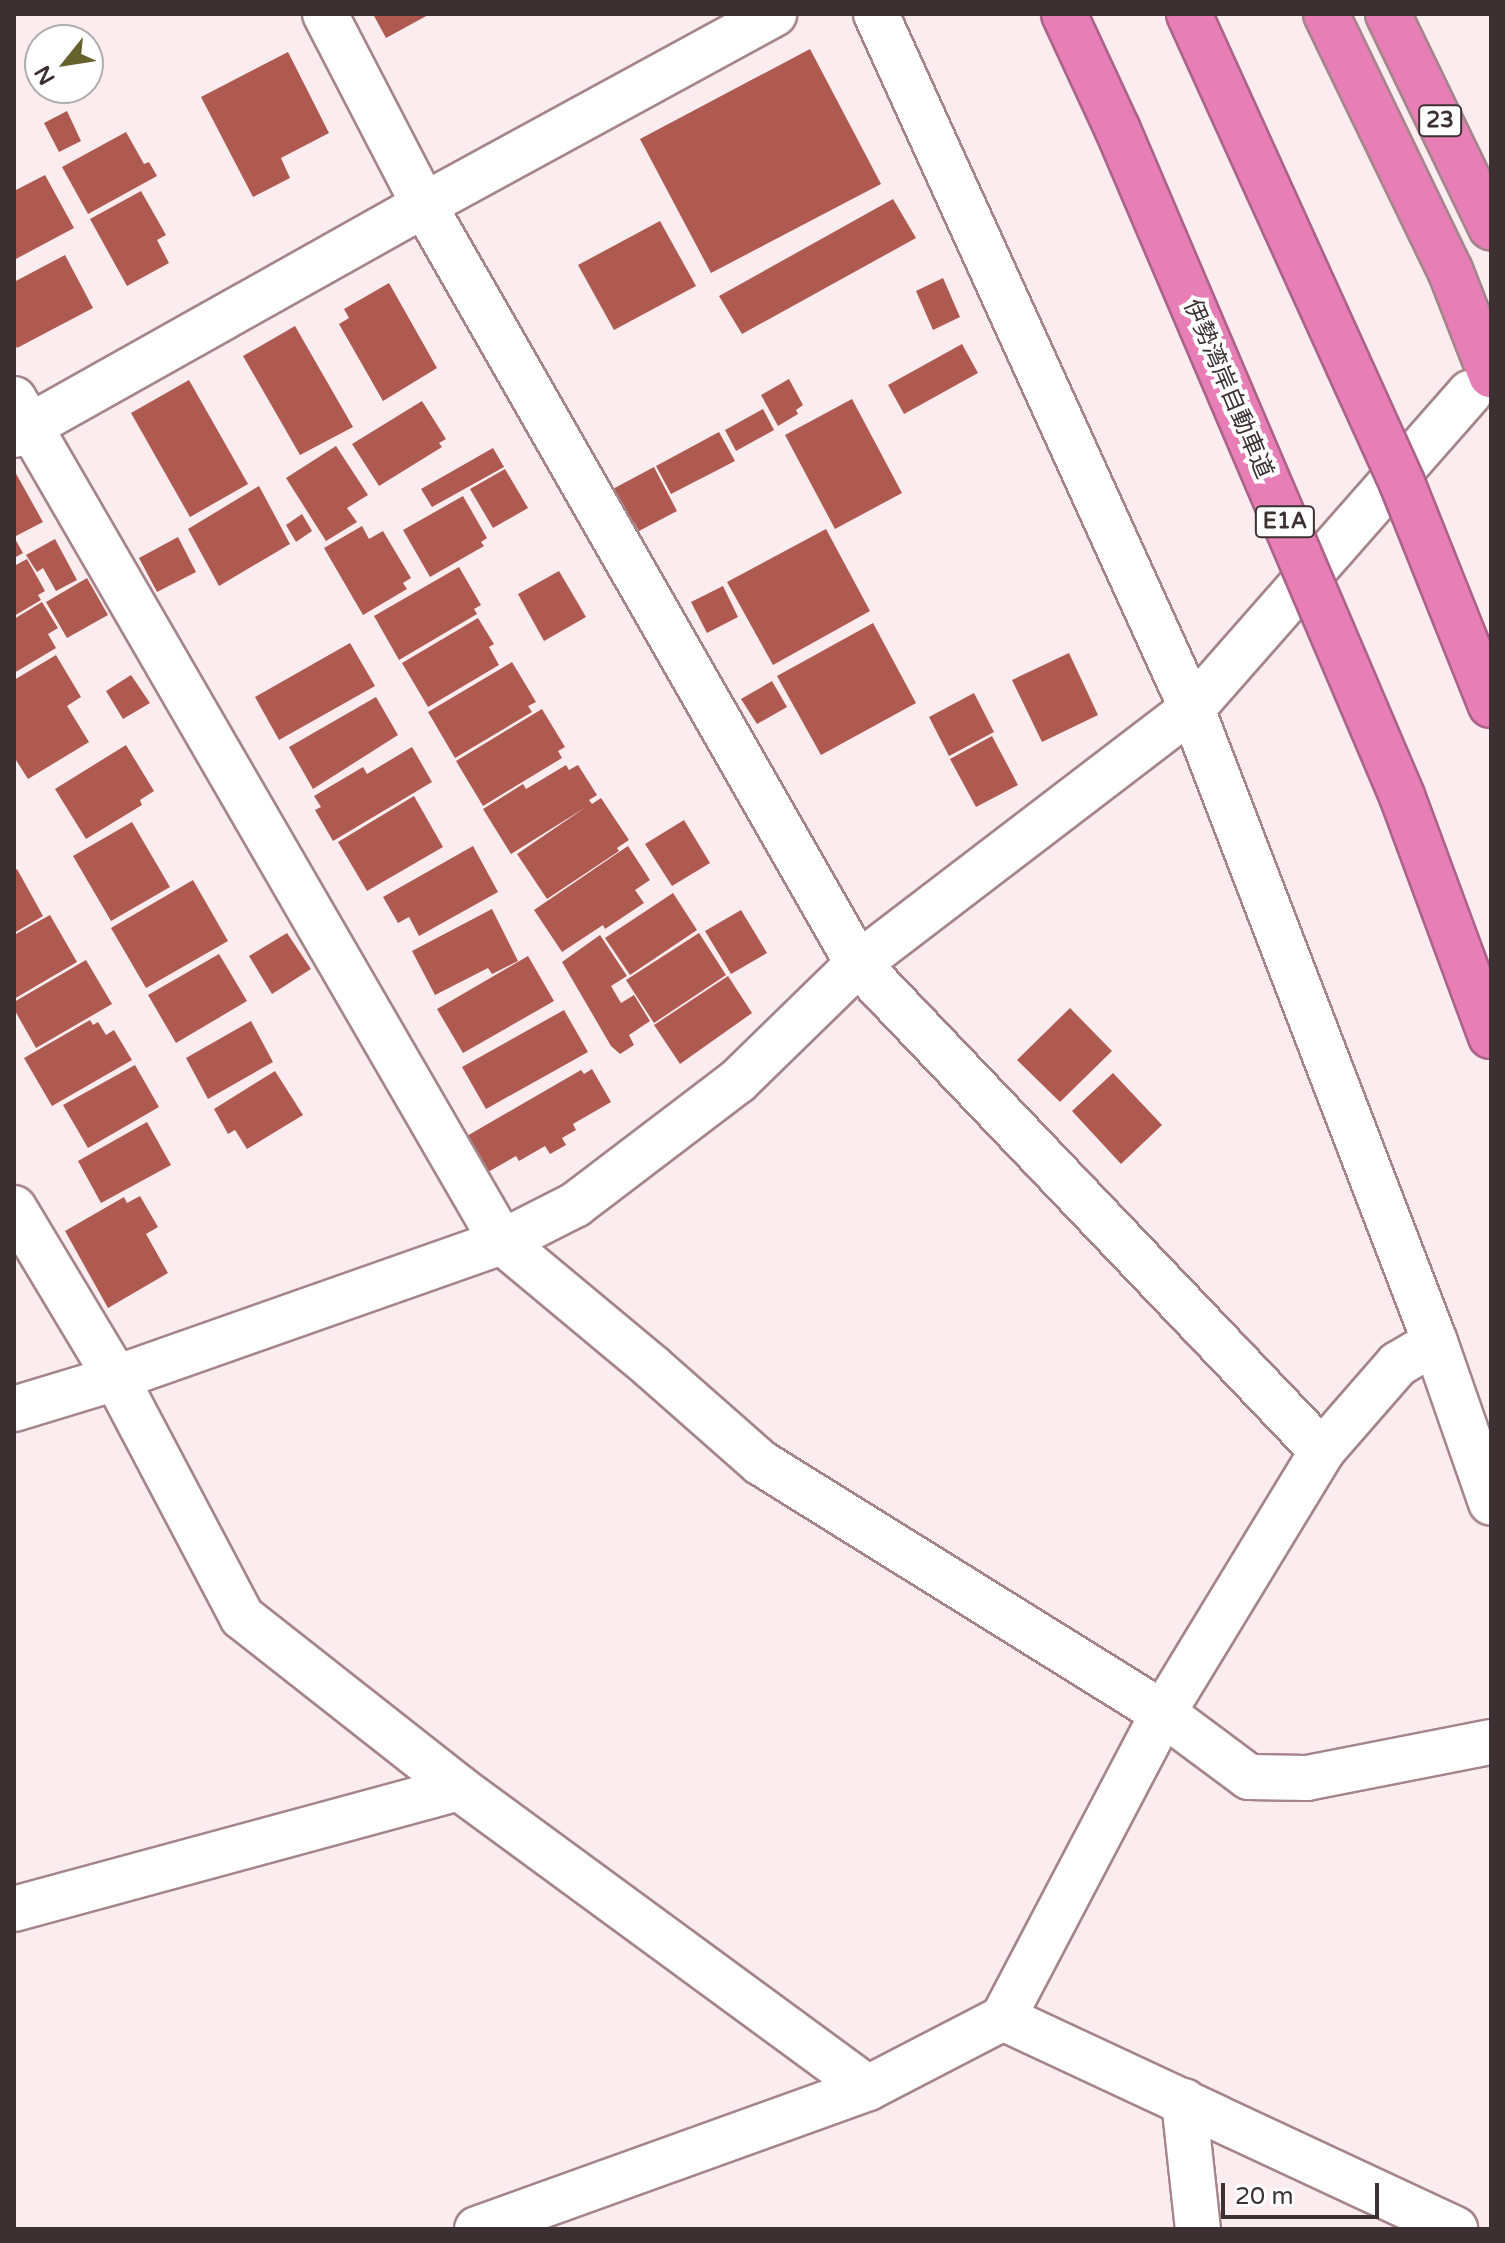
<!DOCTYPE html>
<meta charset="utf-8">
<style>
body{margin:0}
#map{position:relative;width:1505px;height:2243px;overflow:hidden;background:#fbedef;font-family:"Varela Round","Noto Sans JP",sans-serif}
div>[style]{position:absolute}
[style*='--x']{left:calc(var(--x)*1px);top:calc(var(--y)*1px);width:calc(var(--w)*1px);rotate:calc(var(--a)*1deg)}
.building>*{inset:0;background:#af5a51}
.roads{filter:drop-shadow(2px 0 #a5858a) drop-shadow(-2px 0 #a5858a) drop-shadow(0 2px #a5858a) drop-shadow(0 -2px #a5858a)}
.minor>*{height:44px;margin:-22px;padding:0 22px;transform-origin:22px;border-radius:22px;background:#fff}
.highway>*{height:44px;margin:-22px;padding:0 22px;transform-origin:22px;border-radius:22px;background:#e77eb6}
.bridges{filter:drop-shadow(2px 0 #ac6388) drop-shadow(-2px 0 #ac6388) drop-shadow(0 2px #ac6388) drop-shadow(0 -2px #ac6388)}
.highway-bridge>*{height:44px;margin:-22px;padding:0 22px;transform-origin:22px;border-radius:22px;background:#e77eb6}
span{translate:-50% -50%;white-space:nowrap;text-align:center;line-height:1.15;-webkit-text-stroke:8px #fff;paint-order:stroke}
.shield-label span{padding:2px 6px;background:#fff;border:2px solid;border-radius:6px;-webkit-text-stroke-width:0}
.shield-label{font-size:22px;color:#3d3032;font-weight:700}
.street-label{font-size:24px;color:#3d3032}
.frame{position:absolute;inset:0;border:16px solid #3d3032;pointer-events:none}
.north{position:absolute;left:24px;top:24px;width:80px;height:80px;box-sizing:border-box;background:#fff;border:2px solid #b1acad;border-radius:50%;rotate:240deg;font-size:22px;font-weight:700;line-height:32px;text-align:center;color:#3d3032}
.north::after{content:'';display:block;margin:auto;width:28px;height:36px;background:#65622e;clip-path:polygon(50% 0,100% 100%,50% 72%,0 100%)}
.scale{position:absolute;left:1221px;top:2183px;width:158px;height:36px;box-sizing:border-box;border:4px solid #3d3032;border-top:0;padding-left:10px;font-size:24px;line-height:28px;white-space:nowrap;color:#3d3032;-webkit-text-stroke:6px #fff;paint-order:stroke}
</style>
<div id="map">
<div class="building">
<i style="clip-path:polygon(373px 14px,430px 14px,386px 38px)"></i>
<i style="clip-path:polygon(810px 49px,881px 184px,711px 273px,640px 139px)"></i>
<i style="clip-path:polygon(288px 52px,329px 133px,281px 158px,290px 178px,253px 197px,201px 97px)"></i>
<i style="clip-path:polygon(67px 111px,81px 141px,59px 152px,44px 123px)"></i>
<i style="clip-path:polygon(126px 132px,144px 164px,149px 162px,157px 176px,88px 214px,62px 167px)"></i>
<i style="clip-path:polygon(45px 175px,74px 228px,14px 260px,14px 191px)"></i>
<i style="clip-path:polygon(141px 191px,166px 235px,157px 240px,169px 263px,127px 286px,90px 219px)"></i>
<i style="clip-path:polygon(893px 199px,916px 238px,742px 334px,719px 296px)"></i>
<i style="clip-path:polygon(660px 221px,696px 286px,614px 330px,578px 265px)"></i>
<i style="clip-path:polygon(65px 255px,93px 308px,17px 348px,14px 342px,14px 282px)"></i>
<i style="clip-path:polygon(943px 278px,960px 317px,933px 330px,916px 291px)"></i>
<i style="clip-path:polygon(389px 283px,437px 368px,383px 401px,339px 324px,349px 318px,344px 309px)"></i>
<i style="clip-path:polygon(295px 326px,353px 427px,300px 455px,243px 356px)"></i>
<i style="clip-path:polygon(962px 344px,978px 373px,904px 414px,888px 385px)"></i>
<i style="clip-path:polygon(789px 379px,803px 405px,796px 410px,798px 414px,778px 426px,761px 395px)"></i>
<i style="clip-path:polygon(189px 380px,248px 484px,190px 517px,131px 413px)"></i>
<i style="clip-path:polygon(852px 399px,902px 493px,835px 529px,785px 435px)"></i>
<i style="clip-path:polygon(422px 401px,446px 439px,439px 443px,442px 447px,379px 486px,352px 444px)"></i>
<i style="clip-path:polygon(763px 409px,774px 430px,736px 451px,725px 430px)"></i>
<i style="clip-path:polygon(719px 432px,735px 461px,671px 494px,656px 466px)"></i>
<i style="clip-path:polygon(336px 446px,368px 495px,347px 508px,357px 522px,326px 541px,286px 478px)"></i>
<i style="clip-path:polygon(493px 448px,504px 467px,432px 507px,421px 489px)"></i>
<i style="clip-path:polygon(654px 467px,677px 511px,639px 531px,634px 522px,627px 526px,609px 491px)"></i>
<i style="clip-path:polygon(505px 469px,528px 508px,493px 528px,470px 489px)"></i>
<i style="clip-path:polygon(14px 470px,43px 522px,14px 537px,23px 553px,14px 558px)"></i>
<i style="clip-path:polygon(259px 486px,290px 544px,219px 586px,188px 529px)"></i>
<i style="clip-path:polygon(463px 496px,487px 538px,481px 542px,484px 546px,430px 577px,403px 530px)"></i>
<i style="clip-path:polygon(302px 514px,312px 531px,296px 542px,286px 525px)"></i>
<i style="clip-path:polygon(362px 526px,369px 539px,383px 531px,411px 578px,403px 583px,407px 589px,363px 615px,324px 548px)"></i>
<i style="clip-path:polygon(826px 529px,870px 611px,773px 665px,727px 582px)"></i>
<i style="clip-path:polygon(178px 537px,196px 572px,157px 592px,139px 558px)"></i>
<i style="clip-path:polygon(55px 539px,77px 580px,56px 591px,43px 568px,37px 572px,26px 555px)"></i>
<i style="clip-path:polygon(27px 559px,45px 591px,38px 595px,41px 600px,14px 616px,14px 566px)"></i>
<i style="clip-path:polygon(459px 567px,481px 605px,474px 609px,477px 614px,399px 660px,374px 616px)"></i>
<i style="clip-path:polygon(559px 571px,586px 617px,544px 641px,518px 594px)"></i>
<i style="clip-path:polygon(87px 578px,108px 615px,67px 638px,46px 602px)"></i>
<i style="clip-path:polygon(723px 586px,738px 617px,707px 633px,691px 602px)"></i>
<i style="clip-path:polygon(42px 602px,58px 628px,48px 634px,56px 648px,14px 673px,14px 619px)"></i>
<i style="clip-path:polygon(478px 618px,494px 644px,489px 647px,499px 665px,428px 707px,402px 663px)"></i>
<i style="clip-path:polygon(873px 623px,916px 703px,821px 755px,777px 676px)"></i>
<i style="clip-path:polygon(350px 643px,375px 686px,279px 740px,255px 697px)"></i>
<i style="clip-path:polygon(1069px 653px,1098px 715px,1042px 742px,1012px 680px)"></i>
<i style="clip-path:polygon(56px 655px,81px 697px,67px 706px,89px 742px,28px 779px,14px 757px,14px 680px)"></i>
<i style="clip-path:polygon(512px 662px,536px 702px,528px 706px,532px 712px,455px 758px,428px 712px)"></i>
<i style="clip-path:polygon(131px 675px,150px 703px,123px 719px,106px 691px)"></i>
<i style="clip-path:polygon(772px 681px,787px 707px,757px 724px,741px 699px)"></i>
<i style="clip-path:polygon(974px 693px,994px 732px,949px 756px,929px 717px)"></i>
<i style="clip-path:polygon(376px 697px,398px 735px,313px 789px,289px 747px)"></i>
<i style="clip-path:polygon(542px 709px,565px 747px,558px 751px,562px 758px,483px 806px,456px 761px)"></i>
<i style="clip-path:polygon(992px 736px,1018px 785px,976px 807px,950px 759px)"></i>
<i style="clip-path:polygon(126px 745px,154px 791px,140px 800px,142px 805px,86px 839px,55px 789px)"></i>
<i style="clip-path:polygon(412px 747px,432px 782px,333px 841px,315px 810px,321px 807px,314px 796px,363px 767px,367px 774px)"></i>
<i style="clip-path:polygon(566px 765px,569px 770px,578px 765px,597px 795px,589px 800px,592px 804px,601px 798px,629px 840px,617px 848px,619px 851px,547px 899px,517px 854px,586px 807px,511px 854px,483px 809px,523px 784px,526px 789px)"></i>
<i style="clip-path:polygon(414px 796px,443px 847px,367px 891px,338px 842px)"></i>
<i style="clip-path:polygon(684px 820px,710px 863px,672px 886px,645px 844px)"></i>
<i style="clip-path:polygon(132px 822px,170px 887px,111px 921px,73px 856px)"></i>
<i style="clip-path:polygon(473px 846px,498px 892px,419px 936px,409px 917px,398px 923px,383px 897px)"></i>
<i style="clip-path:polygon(628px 846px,650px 880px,635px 890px,644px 903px,605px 929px,603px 925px,562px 952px,534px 910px)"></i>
<i style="clip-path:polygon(17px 869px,43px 916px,14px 933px,14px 871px)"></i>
<i style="clip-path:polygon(193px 880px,228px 941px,146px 988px,111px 928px)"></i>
<i style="clip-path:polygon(673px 893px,697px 930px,630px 975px,605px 938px)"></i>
<i style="clip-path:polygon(492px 909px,518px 961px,492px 974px,488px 968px,435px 995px,412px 951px)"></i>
<i style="clip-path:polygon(741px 910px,767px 953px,731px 974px,705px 931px)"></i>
<i style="clip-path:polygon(50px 915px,77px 962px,14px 999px,14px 935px)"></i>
<i style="clip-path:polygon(287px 933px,311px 969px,272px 994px,249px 956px)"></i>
<i style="clip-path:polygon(699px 933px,726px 975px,654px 1023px,626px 980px)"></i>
<i style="clip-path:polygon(600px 935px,627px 976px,611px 986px,621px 1003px,634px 995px,650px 1021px,629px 1035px,634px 1045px,620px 1054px,611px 1046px,562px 962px)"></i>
<i style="clip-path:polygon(219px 954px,247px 1001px,176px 1043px,148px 995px)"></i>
<i style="clip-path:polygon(528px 956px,554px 1001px,463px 1053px,437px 1009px)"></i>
<i style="clip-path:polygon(86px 960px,112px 1004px,36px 1048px,14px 1009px,14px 1002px)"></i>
<i style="clip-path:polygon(728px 976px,752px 1013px,680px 1064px,654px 1025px)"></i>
<i style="clip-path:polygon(1070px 1008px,1112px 1051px,1060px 1102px,1017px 1060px)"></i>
<i style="clip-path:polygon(564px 1010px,588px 1052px,486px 1109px,462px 1067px)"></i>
<i style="clip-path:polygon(90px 1020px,93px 1025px,98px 1022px,106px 1035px,114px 1030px,132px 1060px,52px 1106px,24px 1058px)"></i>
<i style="clip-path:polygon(251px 1021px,273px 1062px,208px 1099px,186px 1058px)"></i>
<i style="clip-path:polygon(135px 1065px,159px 1107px,88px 1148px,63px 1105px)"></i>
<i style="clip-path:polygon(592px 1069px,611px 1102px,573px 1124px,576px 1130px,562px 1138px,566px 1145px,550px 1154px,545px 1146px,519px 1161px,516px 1156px,481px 1176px,460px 1140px,581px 1070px,584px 1074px)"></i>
<i style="clip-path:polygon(275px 1071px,303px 1115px,247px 1149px,235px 1130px,228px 1134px,214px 1109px)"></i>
<i style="clip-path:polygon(1113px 1073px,1162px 1125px,1121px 1164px,1072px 1111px)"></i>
<i style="clip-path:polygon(147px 1122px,171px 1165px,101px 1203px,78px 1161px)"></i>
<i style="clip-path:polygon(140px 1196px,158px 1227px,146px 1234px,168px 1273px,108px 1308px,65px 1231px,124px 1197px,127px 1203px)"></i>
</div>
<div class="roads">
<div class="minor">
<i style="--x:325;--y:14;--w:215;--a:62.6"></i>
<i style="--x:424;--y:205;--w:874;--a:60.24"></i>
<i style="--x:858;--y:964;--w:673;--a:46.39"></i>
<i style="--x:876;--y:14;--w:763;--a:65.55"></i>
<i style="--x:1192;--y:709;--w:678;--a:69"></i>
<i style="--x:1435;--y:1342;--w:170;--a:70.8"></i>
<i style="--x:14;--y:399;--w:974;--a:59.93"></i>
<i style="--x:502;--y:1242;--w:195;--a:39.8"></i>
<i style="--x:652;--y:1367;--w:145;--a:41.4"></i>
<i style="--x:761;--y:1463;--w:473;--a:31.9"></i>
<i style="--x:1163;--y:1713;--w:107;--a:36.7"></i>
<i style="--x:1249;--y:1777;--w:58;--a:1"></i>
<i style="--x:1307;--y:1778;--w:187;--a:-11.1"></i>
<i style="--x:14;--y:435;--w:470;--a:-29.3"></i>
<i style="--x:424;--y:205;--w:399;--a:-28.6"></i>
<i style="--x:14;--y:1208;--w:198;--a:59"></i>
<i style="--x:116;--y:1378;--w:270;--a:62.2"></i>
<i style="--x:242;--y:1617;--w:276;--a:38.2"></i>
<i style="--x:459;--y:1788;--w:507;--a:36.26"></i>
<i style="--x:14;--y:1409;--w:107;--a:-16.9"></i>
<i style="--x:116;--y:1378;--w:409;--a:-19.4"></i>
<i style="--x:502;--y:1242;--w:82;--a:-26.9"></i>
<i style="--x:575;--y:1205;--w:205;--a:-37.3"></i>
<i style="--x:738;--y:1081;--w:168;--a:-44.3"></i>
<i style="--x:858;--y:964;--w:420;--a:-37.4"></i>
<i style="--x:1192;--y:709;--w:421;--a:-48.7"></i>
<i style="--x:14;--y:1909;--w:461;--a:-15.2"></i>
<i style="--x:1003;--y:2018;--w:499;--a:25"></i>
<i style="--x:1184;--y:2101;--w:129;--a:83.8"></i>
<i style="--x:477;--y:2229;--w:416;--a:-19.8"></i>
<i style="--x:868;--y:2088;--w:152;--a:-27.4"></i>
<i style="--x:1003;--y:2018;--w:344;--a:-62.3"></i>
<i style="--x:1163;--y:1713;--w:306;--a:-58.7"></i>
<i style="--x:1322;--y:1451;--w:116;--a:-48.9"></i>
<i style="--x:1398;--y:1364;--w:43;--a:-30.7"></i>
</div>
<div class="highway">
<i style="--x:1326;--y:14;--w:284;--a:64.2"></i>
<i style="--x:1450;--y:270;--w:113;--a:68.7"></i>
<i style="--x:1388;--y:14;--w:237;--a:64.2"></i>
</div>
</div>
<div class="bridges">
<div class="highway-bridge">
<i style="--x:1064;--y:14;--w:126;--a:65.1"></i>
<i style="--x:1117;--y:128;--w:726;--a:66.89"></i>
<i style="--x:1402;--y:796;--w:256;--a:69.7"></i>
<i style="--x:1189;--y:14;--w:515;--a:65.57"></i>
<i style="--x:1402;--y:483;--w:239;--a:68.2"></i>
</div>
</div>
<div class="shield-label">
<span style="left:1440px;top:121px">23</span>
<span style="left:1285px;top:522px">E1A</span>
</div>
<div class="street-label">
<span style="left:1228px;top:389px;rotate:67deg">伊勢湾岸自動車道</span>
</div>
<div class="frame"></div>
<div class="north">N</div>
<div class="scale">20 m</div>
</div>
